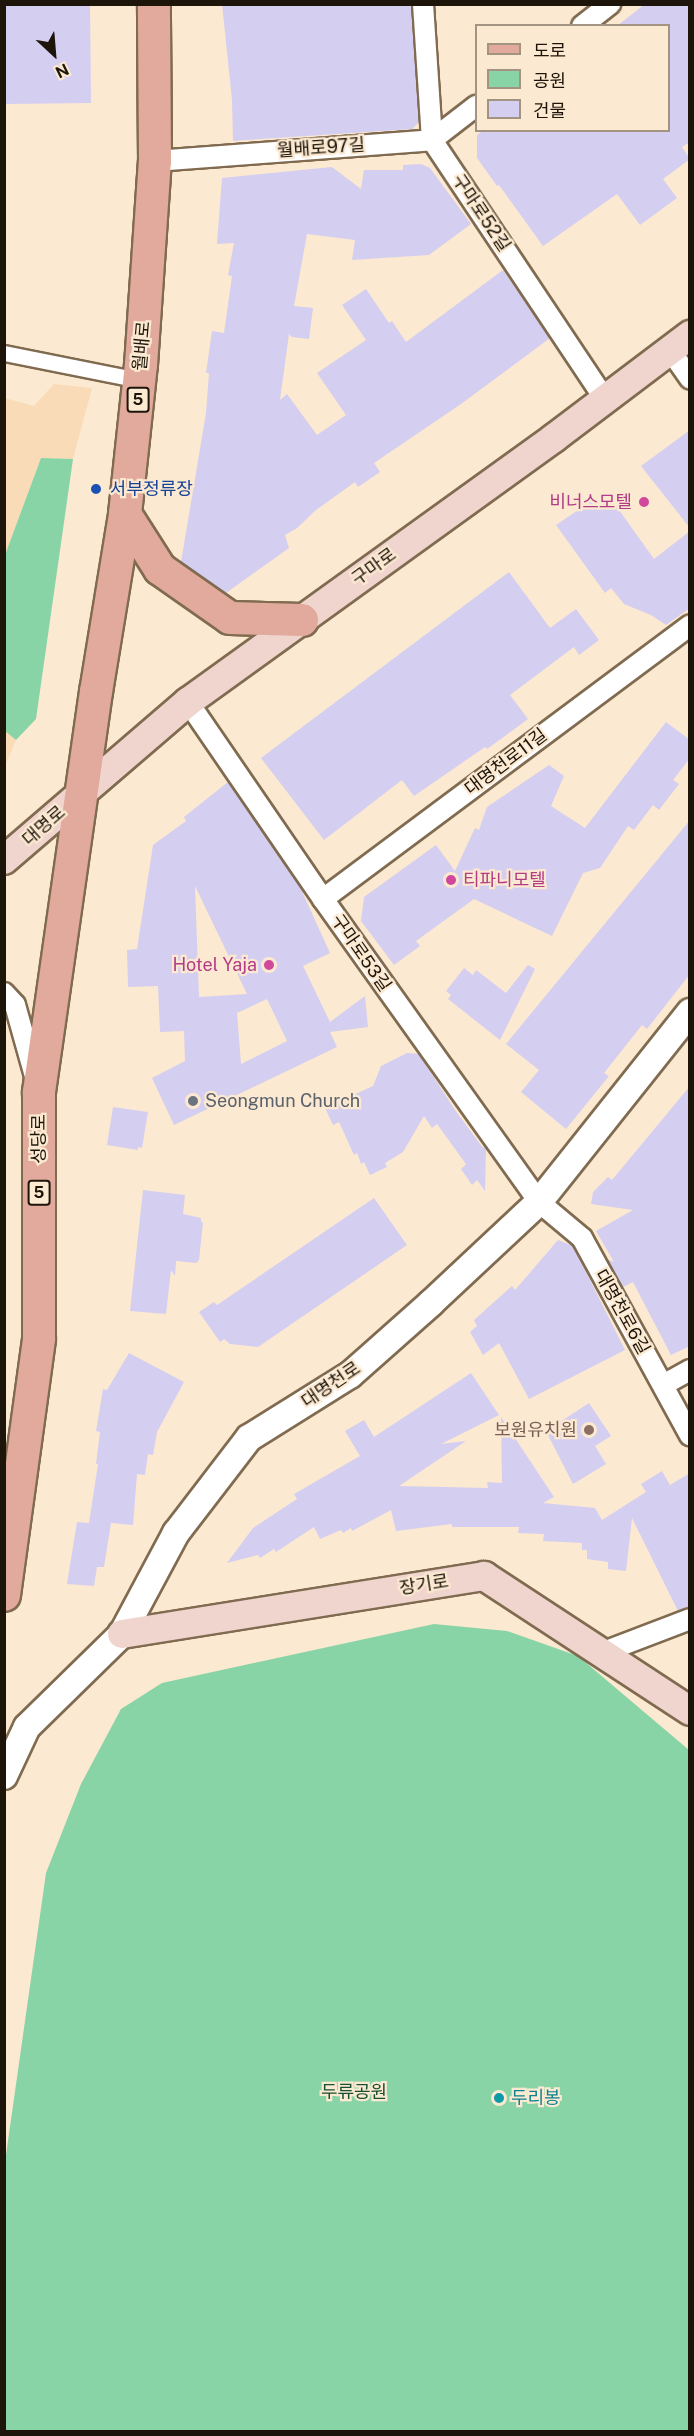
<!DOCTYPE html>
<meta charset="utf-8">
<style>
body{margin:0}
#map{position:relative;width:694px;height:2436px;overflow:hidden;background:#fce9d1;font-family:"Public Sans","Noto Sans KR",sans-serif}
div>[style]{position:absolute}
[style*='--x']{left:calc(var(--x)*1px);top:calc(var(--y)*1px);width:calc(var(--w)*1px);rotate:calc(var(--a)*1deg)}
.built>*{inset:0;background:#f9dcb7}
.green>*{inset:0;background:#89d4a6}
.building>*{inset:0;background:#d4cef1}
.roads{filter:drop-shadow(2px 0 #806b50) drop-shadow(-2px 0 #806b50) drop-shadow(0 2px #806b50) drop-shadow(0 -2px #806b50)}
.pedestrian>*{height:15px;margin:-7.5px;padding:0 7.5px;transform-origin:7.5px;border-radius:7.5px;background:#fff}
.minor>*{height:20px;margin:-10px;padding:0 10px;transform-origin:10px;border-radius:10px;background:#fff}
.tertiary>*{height:26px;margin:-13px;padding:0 13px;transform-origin:13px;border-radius:13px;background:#fff}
.secondary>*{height:28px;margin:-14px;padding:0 14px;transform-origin:14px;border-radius:14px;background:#f0d5ce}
.primary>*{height:32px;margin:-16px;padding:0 16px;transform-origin:16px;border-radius:16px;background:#e2aa9c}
.dots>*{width:16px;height:16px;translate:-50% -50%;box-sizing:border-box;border:3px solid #fce9d1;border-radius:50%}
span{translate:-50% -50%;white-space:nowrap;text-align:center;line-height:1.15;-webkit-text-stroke:4.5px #fce9d1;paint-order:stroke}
.shield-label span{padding:2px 4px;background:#fce9d1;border:2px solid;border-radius:4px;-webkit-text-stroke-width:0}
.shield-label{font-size:16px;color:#1d150a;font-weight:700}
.street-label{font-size:18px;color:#1d150a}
.transit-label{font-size:18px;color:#164399}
.left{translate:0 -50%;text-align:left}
.hotel-label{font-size:18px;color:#b23c85}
.right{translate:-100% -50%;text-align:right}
.worship-label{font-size:18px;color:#5b616d}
.education-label{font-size:18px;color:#785e54}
.park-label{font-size:18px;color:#175032}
.culture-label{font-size:18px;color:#0d838f}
.frame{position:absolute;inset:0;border:6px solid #1d150a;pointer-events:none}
.legend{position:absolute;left:475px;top:24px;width:195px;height:108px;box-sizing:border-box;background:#fce9d1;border:2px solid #a39481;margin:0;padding:8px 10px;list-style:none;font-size:18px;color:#1d150a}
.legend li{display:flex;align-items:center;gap:12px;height:30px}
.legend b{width:30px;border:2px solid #a39481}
.north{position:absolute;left:24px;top:24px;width:60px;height:60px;-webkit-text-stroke:4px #fce9d1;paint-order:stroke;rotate:154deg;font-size:16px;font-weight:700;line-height:24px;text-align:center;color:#1d150a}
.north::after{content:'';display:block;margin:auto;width:21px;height:27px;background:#1d150a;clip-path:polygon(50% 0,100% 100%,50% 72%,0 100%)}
</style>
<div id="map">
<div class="built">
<i style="clip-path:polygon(54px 384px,92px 388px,73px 459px,41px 458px,5px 555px,5px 398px,34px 406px)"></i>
<i style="clip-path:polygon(5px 731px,16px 740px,5px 766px)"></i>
</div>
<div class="green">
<i style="clip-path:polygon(41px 458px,73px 459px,36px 719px,16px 740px,5px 731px,5px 555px)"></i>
<i style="clip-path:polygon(434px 1624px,507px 1631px,578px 1656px,689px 1750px,689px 2431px,5px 2431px,5px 2162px,46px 1873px,81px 1784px,121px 1709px,162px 1683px)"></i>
</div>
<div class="building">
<i style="clip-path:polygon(4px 4px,90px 4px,91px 103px,4px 104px)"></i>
<i style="clip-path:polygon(222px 4px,411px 4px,419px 122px,412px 129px,233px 141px,232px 100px)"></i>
<i style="clip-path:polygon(645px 4px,690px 4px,690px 142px,682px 147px,690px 159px,663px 179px,677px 198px,640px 225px,617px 194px,543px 246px,499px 185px,497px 186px,477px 158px,477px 135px,484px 130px,669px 130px,669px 26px,617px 26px)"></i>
<i style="clip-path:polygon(421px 164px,430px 168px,471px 224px,429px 255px,352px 260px,355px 240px,307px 234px,294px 306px,313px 308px,309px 339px,292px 337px,289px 334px,280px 400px,287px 394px,317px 435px,346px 415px,317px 373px,366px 340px,342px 305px,366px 289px,389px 323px,392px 321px,406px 342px,503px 270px,550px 338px,461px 404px,374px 463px,380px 472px,358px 487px,355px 482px,316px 510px,297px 528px,285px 535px,289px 548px,226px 593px,181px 562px,206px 413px,209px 373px,206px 373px,212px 331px,224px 333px,232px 276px,228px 275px,234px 243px,217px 244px,222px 178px,332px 167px,361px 189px,364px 170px,403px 170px,403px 165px)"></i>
<i style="clip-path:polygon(690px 430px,690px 528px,641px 466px)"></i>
<i style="clip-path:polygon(596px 498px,605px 509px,614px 503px,654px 559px,690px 531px,690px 608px,666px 625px,651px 615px,624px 604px,611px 588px,605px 593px,556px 525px)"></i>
<i style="clip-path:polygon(509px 572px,550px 628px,576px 609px,599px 640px,579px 655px,574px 647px,510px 695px,528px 719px,487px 749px,485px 747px,414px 796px,402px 780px,324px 840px,261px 758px)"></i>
<i style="clip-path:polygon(666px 722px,690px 740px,690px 758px,673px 780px,679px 784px,659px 810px,653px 805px,634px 830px,628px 826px,600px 868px,583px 873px,552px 936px,474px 899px,416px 941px,420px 946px,394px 965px,361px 921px,364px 897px,436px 845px,455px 871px,475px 828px,479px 830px,487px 807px,549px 765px,564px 776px,551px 806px,585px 828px)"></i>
<i style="clip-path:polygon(evenodd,228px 782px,300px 887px,330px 953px,303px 966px,330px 1022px,365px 996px,368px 1027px,330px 1032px,337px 1047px,174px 1125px,152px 1078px,185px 1061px,184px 1031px,160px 1032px,158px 986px,128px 987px,127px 950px,137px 949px,153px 845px,186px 821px,184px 817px,228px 782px,195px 886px,247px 994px,199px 997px,195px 886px,228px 782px,267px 999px,287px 1041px,241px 1064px,237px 1013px,267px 999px)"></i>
<i style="clip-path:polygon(690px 820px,690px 974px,647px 1029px,642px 1025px,604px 1073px,609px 1076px,566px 1129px,521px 1092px,539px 1070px,506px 1044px)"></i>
<i style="clip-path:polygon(528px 965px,535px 969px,500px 1040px,448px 999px,451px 995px,446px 991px,464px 968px,473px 975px,476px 970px,506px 993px)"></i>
<i style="clip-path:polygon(407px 1053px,419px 1054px,455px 1110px,483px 1148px,485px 1146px,486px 1149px,485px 1191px,477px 1180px,472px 1185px,461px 1169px,466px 1164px,437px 1124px,432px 1128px,424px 1116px,403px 1152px,385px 1163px,387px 1167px,370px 1175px,364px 1162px,361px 1164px,357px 1153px,354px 1155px,339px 1122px,333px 1125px,325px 1108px,373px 1086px,381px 1066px)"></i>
<i style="clip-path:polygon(690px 1086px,690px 1346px,671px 1355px,633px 1282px,623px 1287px,607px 1259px,614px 1262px,596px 1231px,633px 1210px,591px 1204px,593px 1192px,608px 1177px,612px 1180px)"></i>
<i style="clip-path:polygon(113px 1107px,148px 1112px,142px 1148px,138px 1147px,138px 1150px,107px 1145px)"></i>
<i style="clip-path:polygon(143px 1190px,185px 1195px,183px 1214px,201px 1218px,201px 1222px,203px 1222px,199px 1260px,196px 1263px,176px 1261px,175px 1276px,171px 1270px,166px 1314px,130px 1311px)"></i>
<i style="clip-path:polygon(374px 1198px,407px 1245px,258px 1347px,230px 1344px,224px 1339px,220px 1342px,199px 1312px,214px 1302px,217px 1305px)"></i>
<i style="clip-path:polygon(558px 1240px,573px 1246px,625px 1350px,529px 1399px,499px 1343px,483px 1355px,470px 1332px,477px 1326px,474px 1320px,512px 1286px,515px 1290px)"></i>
<i style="clip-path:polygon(129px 1353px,184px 1382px,157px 1432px,153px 1455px,148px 1454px,145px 1475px,137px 1474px,133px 1525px,111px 1523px,104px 1567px,97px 1567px,94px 1586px,67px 1584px,77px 1522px,89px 1523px,98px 1464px,96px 1464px,100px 1432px,96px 1431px,103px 1389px,107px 1390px)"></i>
<i style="clip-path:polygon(471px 1373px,499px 1415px,441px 1444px,466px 1441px,399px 1486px,488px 1488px,487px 1482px,502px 1483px,501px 1417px,554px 1497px,543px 1503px,595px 1508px,602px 1520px,646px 1492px,641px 1484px,662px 1471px,670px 1485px,690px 1473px,690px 1607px,678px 1611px,632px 1518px,626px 1571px,608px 1569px,608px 1562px,587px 1559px,587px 1550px,582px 1550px,582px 1543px,543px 1541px,544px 1534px,518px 1533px,519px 1527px,452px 1527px,452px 1524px,396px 1531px,391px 1510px,352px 1531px,351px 1528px,343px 1533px,341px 1530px,320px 1539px,314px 1527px,276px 1552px,274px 1549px,260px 1558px,258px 1555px,227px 1563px,253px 1528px,297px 1499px,294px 1494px,360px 1456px,345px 1431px,364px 1420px,374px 1437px)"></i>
<i style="clip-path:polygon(589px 1403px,611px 1436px,595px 1446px,606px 1464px,573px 1484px,546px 1431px)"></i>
</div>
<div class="roads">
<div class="pedestrian">
<i style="--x:4;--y:353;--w:138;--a:11.3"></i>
</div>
<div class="minor">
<i style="--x:423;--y:4;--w:136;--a:86.2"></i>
<i style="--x:432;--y:140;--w:311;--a:56.3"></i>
<i style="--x:582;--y:26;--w:36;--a:-38"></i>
<i style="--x:155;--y:161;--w:278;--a:-4.3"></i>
<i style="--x:432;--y:140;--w:56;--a:-37.7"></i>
<i style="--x:670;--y:350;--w:35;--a:55"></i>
<i style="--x:188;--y:702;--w:239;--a:55.6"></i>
<i style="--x:323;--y:899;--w:372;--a:54.5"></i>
<i style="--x:539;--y:1202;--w:56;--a:39.9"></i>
<i style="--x:582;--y:1238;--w:225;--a:61.3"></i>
<i style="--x:323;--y:899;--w:458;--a:-36.7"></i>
<i style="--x:4;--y:993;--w:16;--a:47"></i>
<i style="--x:15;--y:1005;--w:74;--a:74.3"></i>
<i style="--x:663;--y:1385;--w:31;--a:-29"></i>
<i style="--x:601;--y:1653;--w:95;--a:-20.9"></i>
</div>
<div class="tertiary">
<i style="--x:4;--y:1776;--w:54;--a:-64.9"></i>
<i style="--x:27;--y:1727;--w:133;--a:-44.4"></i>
<i style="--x:122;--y:1634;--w:115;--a:-61.9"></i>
<i style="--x:176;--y:1533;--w:120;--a:-52.5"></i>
<i style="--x:249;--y:1438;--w:119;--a:-32"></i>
<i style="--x:350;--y:1375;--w:108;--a:-41.6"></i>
<i style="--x:431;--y:1303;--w:148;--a:-43.1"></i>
<i style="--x:539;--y:1202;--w:243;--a:-51.5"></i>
</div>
<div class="secondary">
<i style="--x:4;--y:860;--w:243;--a:-40.7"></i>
<i style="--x:188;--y:702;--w:451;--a:-35.8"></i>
<i style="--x:554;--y:438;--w:171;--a:-37.1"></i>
<i style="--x:122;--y:1634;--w:367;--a:-9.1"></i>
<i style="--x:484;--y:1576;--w:246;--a:33.2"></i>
</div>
<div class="primary">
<i style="--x:125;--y:514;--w:65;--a:57.5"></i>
<i style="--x:160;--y:569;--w:85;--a:35"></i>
<i style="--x:230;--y:618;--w:72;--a:1.6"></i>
<i style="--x:4;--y:1595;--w:259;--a:-82.2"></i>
<i style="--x:39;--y:1338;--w:246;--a:-90"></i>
<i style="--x:39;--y:1092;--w:404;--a:-81.9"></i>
<i style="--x:96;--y:692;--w:180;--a:-80.7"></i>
<i style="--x:125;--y:514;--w:150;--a:-83.9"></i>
<i style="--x:141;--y:365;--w:204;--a:-86.1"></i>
<i style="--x:155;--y:161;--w:157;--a:-90.4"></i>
</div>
</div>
<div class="dots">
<i style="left:96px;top:489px;background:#1a4fb4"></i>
<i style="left:644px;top:502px;background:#d1479c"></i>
<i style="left:451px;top:880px;background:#d1479c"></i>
<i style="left:269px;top:965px;background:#d1479c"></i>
<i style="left:193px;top:1101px;background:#6b7280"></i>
<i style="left:589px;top:1430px;background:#8d6e63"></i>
<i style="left:499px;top:2098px;background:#0f9aa8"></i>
</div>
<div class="shield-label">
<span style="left:138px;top:400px">5</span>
<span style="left:39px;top:1193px">5</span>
</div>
<div class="street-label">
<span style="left:321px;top:148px;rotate:-4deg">월배로97길</span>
<span style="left:481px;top:213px;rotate:56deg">구마로52길</span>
<span style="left:142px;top:346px;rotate:-85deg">월배로</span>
<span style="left:374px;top:567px;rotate:-36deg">구마로</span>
<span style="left:506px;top:762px;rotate:-37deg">대명천로11길</span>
<span style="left:44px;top:826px;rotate:-41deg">대명로</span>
<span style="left:361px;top:953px;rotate:55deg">구마로53길</span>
<span style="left:39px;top:1139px;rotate:-90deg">성당로</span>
<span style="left:622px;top:1312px;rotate:61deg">대명천로6길</span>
<span style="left:331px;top:1385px;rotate:-34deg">대명천로</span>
<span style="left:424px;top:1585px;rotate:-9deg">장기로</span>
</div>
<div class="transit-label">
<span class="left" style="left:110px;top:489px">서부정류장</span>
</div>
<div class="hotel-label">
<span class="right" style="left:632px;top:502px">비너스모텔</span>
<span class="left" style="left:463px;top:880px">티파니모텔</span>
<span class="right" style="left:257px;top:965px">Hotel Yaja</span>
</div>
<div class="worship-label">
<span class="left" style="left:205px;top:1101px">Seongmun Church</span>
</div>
<div class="education-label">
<span class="right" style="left:577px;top:1430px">보원유치원</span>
</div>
<div class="park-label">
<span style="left:354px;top:2092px">두류공원</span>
</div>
<div class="culture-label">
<span class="left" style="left:511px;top:2098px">두리봉</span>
</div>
<div class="frame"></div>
<ul class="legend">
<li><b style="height:8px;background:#e2aa9c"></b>도로</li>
<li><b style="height:16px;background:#89d4a6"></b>공원</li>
<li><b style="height:16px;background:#d4cef1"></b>건물</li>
</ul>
<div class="north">N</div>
</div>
